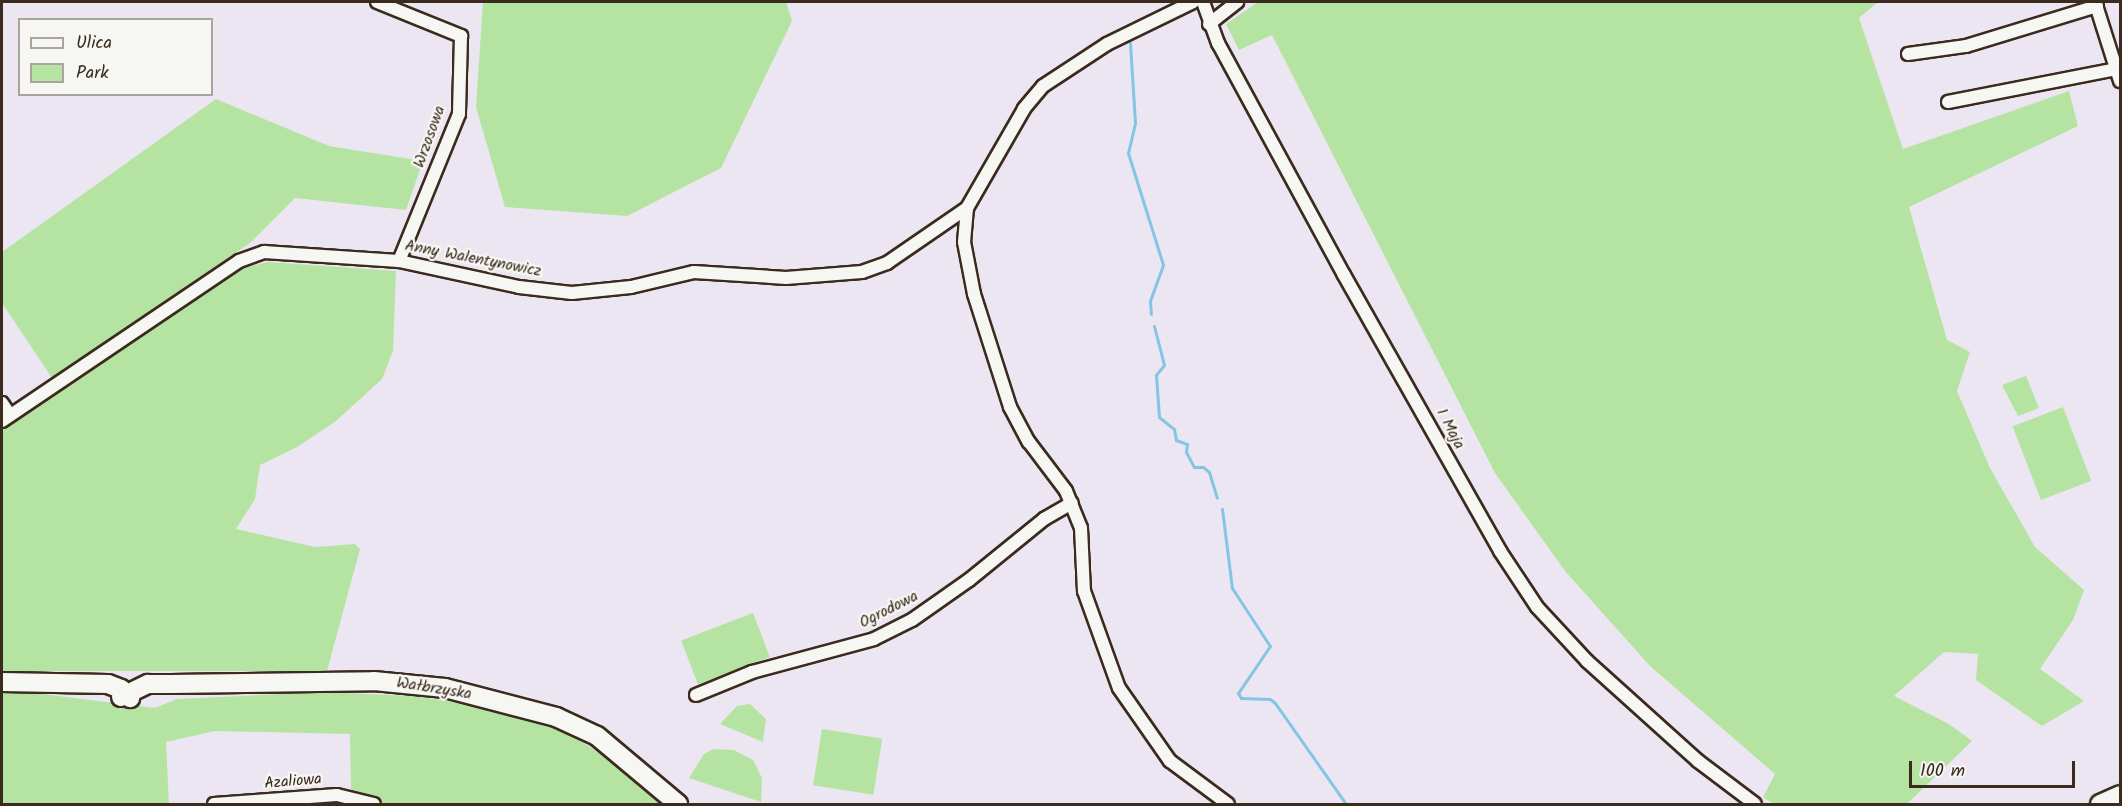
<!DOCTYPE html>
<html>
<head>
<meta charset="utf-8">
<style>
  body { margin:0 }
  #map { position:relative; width:2122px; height:806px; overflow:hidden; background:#ece6f2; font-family:Kalam,sans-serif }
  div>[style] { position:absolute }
  .green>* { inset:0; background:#b5e4a2; transform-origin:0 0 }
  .stream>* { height:3px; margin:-1.5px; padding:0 1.5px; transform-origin:1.5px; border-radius:1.5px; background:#84c5e5 }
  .roads { filter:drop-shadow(2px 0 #3b2a1e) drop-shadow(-2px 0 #3b2a1e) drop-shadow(0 2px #3b2a1e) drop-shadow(0 -2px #3b2a1e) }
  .minor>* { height:12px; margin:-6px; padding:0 6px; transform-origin:6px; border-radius:6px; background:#f6f6f2 }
  .primary>* { height:18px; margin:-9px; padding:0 9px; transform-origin:9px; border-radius:9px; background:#f6f6f2 }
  span { translate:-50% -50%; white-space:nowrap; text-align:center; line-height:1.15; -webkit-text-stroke:4.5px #f6f6f2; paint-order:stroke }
  .street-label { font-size:16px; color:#3b2a1e }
  .frame { position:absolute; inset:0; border:3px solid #3b2a1e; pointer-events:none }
  .legend { position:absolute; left:18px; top:18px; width:195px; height:78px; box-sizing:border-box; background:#f6f6f2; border:2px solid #aba49d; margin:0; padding:8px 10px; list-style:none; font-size:18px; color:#3b2a1e }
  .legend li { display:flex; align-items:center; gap:12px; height:30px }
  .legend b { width:30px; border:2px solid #aba49d }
  .scale { position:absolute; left:1909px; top:761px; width:166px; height:27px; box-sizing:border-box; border:3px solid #3b2a1e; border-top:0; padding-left:8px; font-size:18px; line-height:21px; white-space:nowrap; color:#3b2a1e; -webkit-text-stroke:4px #f6f6f2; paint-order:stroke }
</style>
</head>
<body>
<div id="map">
  <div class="green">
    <div style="clip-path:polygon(483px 2px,786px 2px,792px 21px,721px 168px,627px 216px,505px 207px,476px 107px)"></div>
    <div style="clip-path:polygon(1258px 2px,1878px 2px,1859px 18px,1903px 149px,2069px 91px,2078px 126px,1909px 207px,1947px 340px,1970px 352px,1957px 391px,1990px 468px,2035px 547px,2084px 590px,2073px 620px,2040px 669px,2084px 701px,2042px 726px,1976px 680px,1978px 654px,1944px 652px,1894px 696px,1949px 724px,1972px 741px,1907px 804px,1774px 804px,1763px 797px,1775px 774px,1650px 666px,1565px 571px,1495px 473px,1272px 35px,1239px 50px,1226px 24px)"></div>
    <div style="clip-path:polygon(216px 99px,329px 146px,423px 161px,406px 210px,295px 198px,250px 243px,52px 378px,2px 303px,2px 252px)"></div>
    <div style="clip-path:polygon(268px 262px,396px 271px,393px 351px,382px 379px,336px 421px,297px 447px,260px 465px,255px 499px,236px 529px,315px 547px,355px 544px,360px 549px,327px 671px,2px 671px,2px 428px,242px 268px)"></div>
    <div style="clip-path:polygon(2026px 376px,2039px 408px,2018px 416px,2002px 385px)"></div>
    <div style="left:2063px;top:407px;width:79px;height:54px;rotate:69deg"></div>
    <div style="left:753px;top:613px;width:47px;height:77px;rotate:69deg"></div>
    <div style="clip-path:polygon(2px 689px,155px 708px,177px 699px,320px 692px,412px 696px,476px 705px,559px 728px,595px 750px,663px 804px,382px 804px,351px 790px,350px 734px,215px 731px,166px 742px,169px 804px,2px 804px)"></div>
    <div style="clip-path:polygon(750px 704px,766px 719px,763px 742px,720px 724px,737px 706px)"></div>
    <div style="left:822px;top:729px;width:61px;height:57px;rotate:9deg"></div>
    <div style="clip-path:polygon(713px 749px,734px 750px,753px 760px,762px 778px,761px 802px,689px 778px,704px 754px)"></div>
  </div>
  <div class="stream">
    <div style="left:1130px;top:43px;width:80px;rotate:86.4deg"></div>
    <div style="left:1135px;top:123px;width:31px;rotate:103deg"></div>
    <div style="left:1128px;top:153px;width:117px;rotate:72.6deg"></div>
    <div style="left:1163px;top:265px;width:38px;rotate:110deg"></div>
    <div style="left:1150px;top:301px;width:13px;rotate:86deg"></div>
    <div style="left:1154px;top:326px;width:40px;rotate:75.6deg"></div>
    <div style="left:1164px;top:365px;width:13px;rotate:129deg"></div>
    <div style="left:1156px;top:375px;width:42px;rotate:85.9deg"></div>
    <div style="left:1159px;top:417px;width:19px;rotate:39deg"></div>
    <div style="left:1174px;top:429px;width:11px;rotate:80deg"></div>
    <div style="left:1176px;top:440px;width:12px;rotate:20deg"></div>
    <div style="left:1187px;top:444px;width:8px;rotate:97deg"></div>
    <div style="left:1186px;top:452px;width:17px;rotate:62deg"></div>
    <div style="left:1194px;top:467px;width:9px"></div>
    <div style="left:1203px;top:467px;width:8px;rotate:40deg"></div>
    <div style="left:1209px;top:472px;width:27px;rotate:73deg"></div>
    <div style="left:1222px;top:509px;width:80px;rotate:82.8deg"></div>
    <div style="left:1232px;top:588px;width:69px;rotate:56.8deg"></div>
    <div style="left:1270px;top:646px;width:57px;rotate:124.2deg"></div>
    <div style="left:1238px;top:693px;width:6px;rotate:59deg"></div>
    <div style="left:1241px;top:698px;width:29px;rotate:2deg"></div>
    <div style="left:1270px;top:699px;width:6px;rotate:39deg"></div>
    <div style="left:1275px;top:703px;width:123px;rotate:54.9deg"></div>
  </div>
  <div class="roads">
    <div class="minor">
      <div style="left:377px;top:2px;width:91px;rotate:22deg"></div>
      <div style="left:461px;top:36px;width:78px;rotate:91.5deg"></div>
      <div style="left:459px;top:114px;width:159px;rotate:112.2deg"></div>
      <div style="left:1193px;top:2px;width:96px;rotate:154deg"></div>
      <div style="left:1107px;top:44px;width:77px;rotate:146.7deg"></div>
      <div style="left:1043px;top:86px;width:30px;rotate:130deg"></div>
      <div style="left:1024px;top:109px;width:114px;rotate:119.9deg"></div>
      <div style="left:967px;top:208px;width:34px;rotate:95deg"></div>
      <div style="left:964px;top:242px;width:53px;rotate:79.1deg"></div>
      <div style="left:974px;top:294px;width:119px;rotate:72.3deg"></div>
      <div style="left:1010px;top:407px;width:40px;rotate:62deg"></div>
      <div style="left:1029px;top:442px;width:61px;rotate:52.9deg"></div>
      <div style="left:1066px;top:491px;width:40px;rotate:68deg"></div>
      <div style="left:1081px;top:528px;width:63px;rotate:87.3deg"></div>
      <div style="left:1084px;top:591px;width:103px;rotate:70.2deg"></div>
      <div style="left:1119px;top:688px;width:89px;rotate:55.1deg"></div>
      <div style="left:1170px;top:761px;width:72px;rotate:36.6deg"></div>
      <div style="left:1203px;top:2px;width:44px;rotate:69.9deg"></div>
      <div style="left:1218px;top:43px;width:264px;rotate:61.5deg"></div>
      <div style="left:1344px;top:275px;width:317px;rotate:60.5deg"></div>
      <div style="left:1500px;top:551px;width:67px;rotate:56.5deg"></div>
      <div style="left:1537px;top:607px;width:74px;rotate:47.2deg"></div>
      <div style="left:1587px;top:661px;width:149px;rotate:42deg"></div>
      <div style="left:1698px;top:761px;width:71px;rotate:37deg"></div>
      <div style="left:2095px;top:2px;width:83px;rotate:72.4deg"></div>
      <div style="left:1209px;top:24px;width:36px;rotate:-38deg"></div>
      <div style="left:1908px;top:54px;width:59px;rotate:-7.9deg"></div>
      <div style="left:1966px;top:46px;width:137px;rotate:-17deg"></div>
      <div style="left:1948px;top:102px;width:171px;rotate:-11.1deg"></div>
      <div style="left:2px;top:403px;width:14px;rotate:56deg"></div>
      <div style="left:2px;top:421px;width:286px;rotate:-34deg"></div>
      <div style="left:239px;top:261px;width:27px;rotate:-20deg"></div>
      <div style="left:264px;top:252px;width:135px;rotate:3.8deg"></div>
      <div style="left:399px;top:261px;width:123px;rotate:12.2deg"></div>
      <div style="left:519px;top:287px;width:53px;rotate:6.5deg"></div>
      <div style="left:572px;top:293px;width:59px;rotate:-5.8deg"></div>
      <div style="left:631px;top:287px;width:65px;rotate:-13.4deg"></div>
      <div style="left:694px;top:272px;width:92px;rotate:3.7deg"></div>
      <div style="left:786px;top:278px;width:76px;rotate:-4.5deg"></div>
      <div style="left:862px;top:272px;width:27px;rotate:-20deg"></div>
      <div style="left:887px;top:263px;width:97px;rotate:-34.5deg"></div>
      <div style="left:696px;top:695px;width:61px;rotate:-22.3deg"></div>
      <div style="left:752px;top:672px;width:126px;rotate:-15.1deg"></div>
      <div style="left:874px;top:639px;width:42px;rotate:-26.6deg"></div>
      <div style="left:912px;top:620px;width:70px;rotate:-35.1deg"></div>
      <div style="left:969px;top:580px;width:97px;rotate:-39.1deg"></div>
      <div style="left:1044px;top:519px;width:32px;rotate:-30deg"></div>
      <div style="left:214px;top:804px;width:123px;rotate:-4.2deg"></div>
      <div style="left:337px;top:795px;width:38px;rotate:14deg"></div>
    </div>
    <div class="primary">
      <div style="left:2px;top:682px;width:106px;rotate:1.1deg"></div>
      <div style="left:108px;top:684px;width:14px;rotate:21deg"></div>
      <div style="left:121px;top:689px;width:13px;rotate:45deg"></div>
      <div style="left:121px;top:697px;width:30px;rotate:-26deg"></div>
      <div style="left:148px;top:684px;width:23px"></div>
      <div style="left:171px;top:684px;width:203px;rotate:-0.8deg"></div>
      <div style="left:374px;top:681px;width:71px;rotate:5.6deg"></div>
      <div style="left:445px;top:688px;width:115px;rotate:14.6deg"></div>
      <div style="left:556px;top:717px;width:45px;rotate:24.9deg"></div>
      <div style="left:597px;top:736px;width:106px;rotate:40deg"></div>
      <div style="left:2100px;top:804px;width:22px;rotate:-24deg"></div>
    </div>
  </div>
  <div class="street-label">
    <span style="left:430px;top:137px;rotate:-70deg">Wrzosowa</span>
    <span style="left:473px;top:259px;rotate:11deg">Anny Walentynowicz</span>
    <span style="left:1450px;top:429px;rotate:63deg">1 Maja</span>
    <span style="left:889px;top:610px;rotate:-27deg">Ogrodowa</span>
    <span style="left:434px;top:689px;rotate:9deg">Wałbrzyska</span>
    <span style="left:293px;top:782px;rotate:-5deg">Azaliowa</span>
  </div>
  <div class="frame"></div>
  <ul class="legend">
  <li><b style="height:8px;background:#f6f6f2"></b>Ulica</li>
  <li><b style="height:16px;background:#b5e4a2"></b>Park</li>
  </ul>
  <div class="scale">100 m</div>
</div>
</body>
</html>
